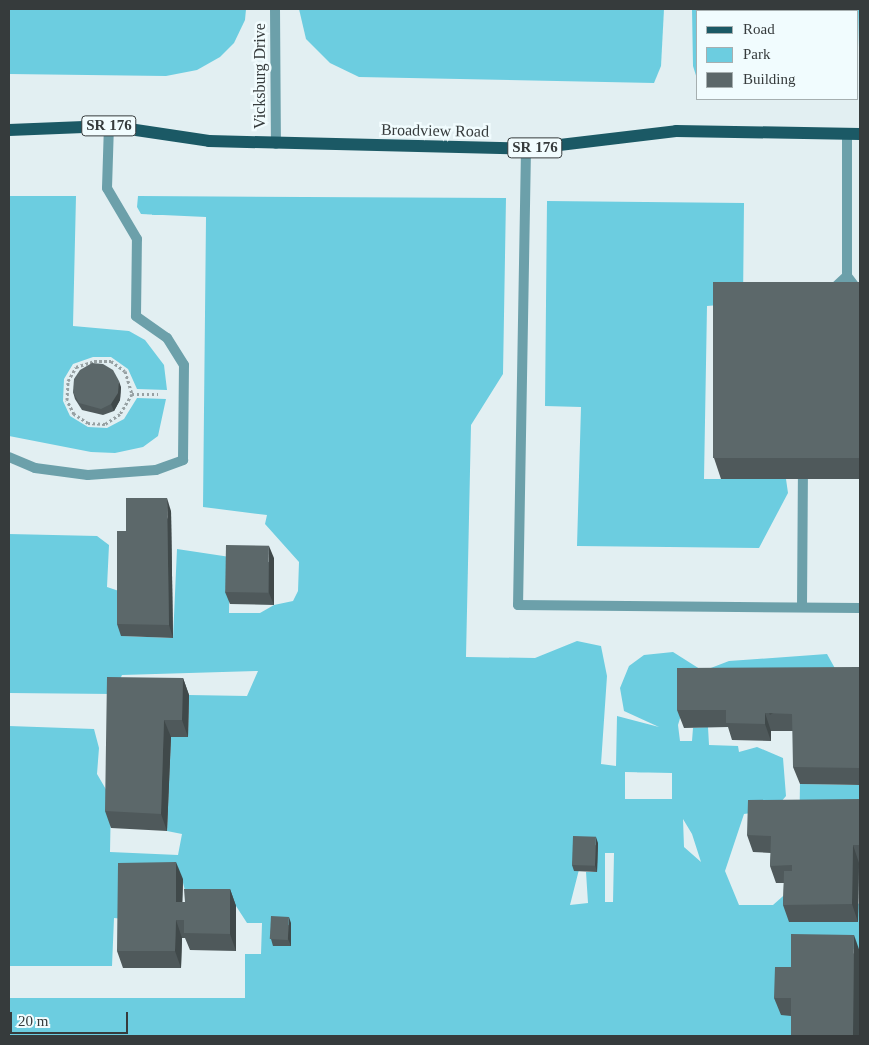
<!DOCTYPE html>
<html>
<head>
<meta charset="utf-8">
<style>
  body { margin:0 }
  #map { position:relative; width:869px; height:1045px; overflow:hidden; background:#e2eff2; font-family:"Times New Roman",serif }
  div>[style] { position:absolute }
  .green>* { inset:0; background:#6ccde0; transform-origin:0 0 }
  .path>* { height:3px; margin-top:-1.5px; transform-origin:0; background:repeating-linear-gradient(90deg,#97a1a3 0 2.5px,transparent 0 5px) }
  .lane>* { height:10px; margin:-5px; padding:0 5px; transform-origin:5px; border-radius:5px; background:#6ca0aa }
  .street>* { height:10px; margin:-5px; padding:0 5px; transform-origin:5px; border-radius:5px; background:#6ca0aa }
  .primary>* { height:12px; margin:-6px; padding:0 6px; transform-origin:6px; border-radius:6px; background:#1b5965 }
  .wall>* { inset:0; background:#4f595b }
  .shaded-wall>* { inset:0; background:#40494a; transform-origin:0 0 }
  .building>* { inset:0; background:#5c686a; transform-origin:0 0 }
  span { translate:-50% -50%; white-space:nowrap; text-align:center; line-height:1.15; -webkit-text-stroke:5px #f1fcfe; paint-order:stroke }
  .shield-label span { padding:1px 4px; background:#f1fcfe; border:1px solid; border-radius:4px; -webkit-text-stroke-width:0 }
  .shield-label { font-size:15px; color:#363b3c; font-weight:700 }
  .street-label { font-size:16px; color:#363b3c }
  .frame { position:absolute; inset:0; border:10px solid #363b3c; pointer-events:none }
  .legend { position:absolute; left:696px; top:10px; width:162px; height:90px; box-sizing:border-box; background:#f1fcfe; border:1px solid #a6afb0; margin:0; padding:6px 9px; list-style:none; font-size:15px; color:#363b3c }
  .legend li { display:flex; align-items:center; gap:10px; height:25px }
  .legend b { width:25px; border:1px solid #a6afb0 }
  .scale { position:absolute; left:10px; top:1012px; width:118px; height:22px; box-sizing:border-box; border:2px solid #363b3c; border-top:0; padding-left:6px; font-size:15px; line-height:18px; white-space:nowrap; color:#363b3c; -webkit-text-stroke:4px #f1fcfe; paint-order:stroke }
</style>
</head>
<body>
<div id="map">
  <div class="green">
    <div style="clip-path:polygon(9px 9px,246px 9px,245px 20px,234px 43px,220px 57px,197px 70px,166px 76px,9px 74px)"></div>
    <div style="clip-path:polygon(299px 9px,664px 9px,661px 66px,654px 83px,359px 77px,330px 63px,306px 39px)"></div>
    <div style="clip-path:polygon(692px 9px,860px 9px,860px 85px,858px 11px,698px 11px,698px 82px,693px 66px)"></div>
    <div style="clip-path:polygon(9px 196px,76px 196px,73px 326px,129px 331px,145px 340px,164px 365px,167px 390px,137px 389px,128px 369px,111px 357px,93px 357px,73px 364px,64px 379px,63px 401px,70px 416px,88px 427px,107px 428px,124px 419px,137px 398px,166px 399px,158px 436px,143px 447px,115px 453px,91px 452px,9px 436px)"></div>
    <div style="clip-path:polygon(evenodd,138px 196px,506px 198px,503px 374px,471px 425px,466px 657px,535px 658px,577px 641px,601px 646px,607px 676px,601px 764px,616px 766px,617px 716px,659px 727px,624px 711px,620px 688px,629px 666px,644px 655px,673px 652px,703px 671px,729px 661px,827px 654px,837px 672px,687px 695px,678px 725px,680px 741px,692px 741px,693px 728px,708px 727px,709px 745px,738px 746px,739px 752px,757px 747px,783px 758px,786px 796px,774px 810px,744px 814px,725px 871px,739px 905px,773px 905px,791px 889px,860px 904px,860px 949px,792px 949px,792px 1036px,9px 1036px,9px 998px,245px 998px,245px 954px,261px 954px,262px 923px,247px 923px,236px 906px,189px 906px,182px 879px,124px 919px,114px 918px,112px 966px,9px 966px,9px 726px,94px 729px,99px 748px,97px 774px,111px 798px,110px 852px,178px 855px,182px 834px,167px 831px,171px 737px,188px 737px,189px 695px,247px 696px,258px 671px,122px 675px,113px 694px,9px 693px,9px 534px,97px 536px,109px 545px,107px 587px,122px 592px,122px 636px,173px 638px,177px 549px,230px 557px,229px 613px,260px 613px,274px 605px,293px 601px,298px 591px,299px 562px,265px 524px,267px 515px,203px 507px,206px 217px,141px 214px,137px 207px,138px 196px,625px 772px,672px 773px,672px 799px,625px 799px,625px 772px,138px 196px,683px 819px,692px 834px,701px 862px,684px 847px,683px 819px,138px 196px,585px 846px,597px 872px,586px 872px,588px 903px,570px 905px,585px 846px,138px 196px,605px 853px,614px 853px,613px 902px,605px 902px,605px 853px)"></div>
    <div style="clip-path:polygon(547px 201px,744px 203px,743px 303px,707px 306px,704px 479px,786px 479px,788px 493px,759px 548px,577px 546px,581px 407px,545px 406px)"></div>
    <div style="left:800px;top:784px;width:60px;height:24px;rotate:1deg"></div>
  </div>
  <div class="path">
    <div style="left:132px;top:394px;width:23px;rotate:121deg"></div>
    <div style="left:120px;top:414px;width:18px;rotate:146deg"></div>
    <div style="left:105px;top:424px;width:17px;rotate:-177deg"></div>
    <div style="left:88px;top:423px;width:17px;rotate:-147deg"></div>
    <div style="left:74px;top:414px;width:16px;rotate:-117deg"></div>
    <div style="left:67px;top:400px;width:19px;rotate:-87deg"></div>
    <div style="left:68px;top:381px;width:16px;rotate:-60deg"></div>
    <div style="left:76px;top:367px;width:19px;rotate:-18deg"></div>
    <div style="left:94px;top:361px;width:17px"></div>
    <div style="left:111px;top:361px;width:17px;rotate:36deg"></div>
    <div style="left:125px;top:371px;width:24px;rotate:73deg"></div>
    <div style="left:132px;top:394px;width:26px"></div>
  </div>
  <div class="lane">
    <div style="left:847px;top:134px;width:142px;rotate:90deg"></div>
    <div style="left:847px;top:276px;width:21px;rotate:53deg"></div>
    <div style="left:526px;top:149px;width:456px;rotate:91deg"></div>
    <div style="left:518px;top:605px;width:342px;rotate:0.5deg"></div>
    <div style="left:831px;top:291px;width:22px;rotate:-43deg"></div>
    <div style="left:9px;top:457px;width:28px;rotate:23deg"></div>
    <div style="left:35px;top:468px;width:53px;rotate:7.5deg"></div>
    <div style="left:88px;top:475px;width:68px;rotate:-4.2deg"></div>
    <div style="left:156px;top:470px;width:29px;rotate:-20deg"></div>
    <div style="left:183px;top:460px;width:95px;rotate:-89.4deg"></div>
    <div style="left:184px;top:365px;width:32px;rotate:-122deg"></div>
    <div style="left:167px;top:338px;width:38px;rotate:-145deg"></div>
    <div style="left:136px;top:316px;width:77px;rotate:-89.3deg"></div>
    <div style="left:137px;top:239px;width:59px;rotate:-120.5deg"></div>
    <div style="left:107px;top:188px;width:62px;rotate:-88.2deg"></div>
    <div style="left:802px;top:607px;width:140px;rotate:-89.6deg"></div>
  </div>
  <div class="street">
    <div style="left:275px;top:9px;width:135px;rotate:89.6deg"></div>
  </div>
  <div class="primary">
    <div style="left:9px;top:130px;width:100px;rotate:-2.3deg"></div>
    <div style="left:109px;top:126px;width:101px;rotate:8.5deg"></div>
    <div style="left:209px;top:141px;width:317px;rotate:1.4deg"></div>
    <div style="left:526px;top:149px;width:151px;rotate:-6.8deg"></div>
    <div style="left:676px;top:131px;width:184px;rotate:0.9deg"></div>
  </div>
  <div class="wall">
    <div style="clip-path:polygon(860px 282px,860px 479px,721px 479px,714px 458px)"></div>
    <div style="clip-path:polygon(121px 387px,120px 400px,114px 411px,103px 415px,82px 410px,75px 399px,73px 392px)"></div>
    <div style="clip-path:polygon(171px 511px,173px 638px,121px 636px,117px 624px)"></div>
    <div style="clip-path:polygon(274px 558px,274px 605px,230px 604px,225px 592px)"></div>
    <div style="clip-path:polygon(859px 667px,860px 669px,860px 785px,800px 784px,793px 767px,793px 731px,771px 731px,771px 741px,732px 740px,728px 727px,684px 728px,677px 710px)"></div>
    <div style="clip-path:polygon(183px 678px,189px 695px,188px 737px,171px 737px,167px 831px,111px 828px,105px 811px)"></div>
    <div style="clip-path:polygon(860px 799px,860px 863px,859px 863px,858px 922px,789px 922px,783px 905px,784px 883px,776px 883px,770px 866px,771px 853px,753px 852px,747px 835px)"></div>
    <div style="clip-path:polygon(598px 843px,597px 872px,574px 871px,572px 865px)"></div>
    <div style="clip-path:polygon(183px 879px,182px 902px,185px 902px,230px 889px,236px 906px,236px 951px,190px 950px,185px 938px,182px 938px,181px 968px,123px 968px,117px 951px)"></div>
    <div style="clip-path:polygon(291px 923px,291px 946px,273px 946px,271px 939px)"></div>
    <div style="clip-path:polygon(860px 952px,859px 1036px,791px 1036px,791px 1016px,781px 1015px,774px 998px,791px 967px)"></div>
  </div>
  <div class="shaded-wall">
    <div style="clip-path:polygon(119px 381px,121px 387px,120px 400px,114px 411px,111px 404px)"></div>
    <div style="clip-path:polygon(167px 498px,171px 511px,173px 638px,169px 625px)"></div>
    <div style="clip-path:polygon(269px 546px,274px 558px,274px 605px,269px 593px)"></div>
    <div style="left:859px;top:667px;width:2px;height:101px;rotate:63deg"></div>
    <div style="clip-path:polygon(183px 678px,189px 695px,188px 737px,182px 720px)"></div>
    <div style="clip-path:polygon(765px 713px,771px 731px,771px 741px,765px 724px)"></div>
    <div style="clip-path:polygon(164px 720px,171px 737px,167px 831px,161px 814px)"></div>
    <div style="clip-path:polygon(596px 837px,598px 843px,597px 872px,595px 865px)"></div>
    <div style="clip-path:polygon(853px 845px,859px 863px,858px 922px,852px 904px)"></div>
    <div style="clip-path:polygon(176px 862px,183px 879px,182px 919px,176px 902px)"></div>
    <div style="clip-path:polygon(230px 889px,236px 906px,236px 951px,230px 934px)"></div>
    <div style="clip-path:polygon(289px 917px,291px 923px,291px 946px,288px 939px)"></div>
    <div style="clip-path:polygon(176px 920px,182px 938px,181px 968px,175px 951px)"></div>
    <div style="clip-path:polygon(854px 935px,860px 952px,859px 1036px,853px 1036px)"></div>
  </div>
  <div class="building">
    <div style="left:713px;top:282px;width:147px;height:176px"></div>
    <div style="clip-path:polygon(92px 363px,103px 364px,113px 370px,119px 381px,118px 393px,111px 404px,101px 409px,79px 403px,73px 392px,74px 379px,80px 370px)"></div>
    <div style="clip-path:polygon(126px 498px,167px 498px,169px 625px,117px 624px,117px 531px,126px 531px)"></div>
    <div style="left:226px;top:545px;width:43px;height:47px;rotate:1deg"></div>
    <div style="clip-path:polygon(859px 667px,859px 768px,793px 767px,792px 714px,765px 713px,765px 724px,726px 723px,726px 710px,677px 710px,677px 668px)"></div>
    <div style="clip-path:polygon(107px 677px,183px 678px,182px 720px,164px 720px,161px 814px,105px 811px)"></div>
    <div style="clip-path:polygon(860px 799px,860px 845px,853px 845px,852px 904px,783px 905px,784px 871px,792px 871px,792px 865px,770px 866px,771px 836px,747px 835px,748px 800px)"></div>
    <div style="left:573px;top:836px;width:23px;height:29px;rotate:2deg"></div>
    <div style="clip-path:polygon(176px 862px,176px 902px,185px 902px,184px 889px,230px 889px,230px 934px,184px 933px,184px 920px,176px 920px,175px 951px,117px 951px,118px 863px)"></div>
    <div style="left:271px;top:916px;width:18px;height:23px;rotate:3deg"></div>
    <div style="clip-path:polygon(791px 934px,854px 935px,853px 1036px,791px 1036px,791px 998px,774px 998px,775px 967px,791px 967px)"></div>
  </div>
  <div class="shield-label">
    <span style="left:109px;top:126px">SR 176</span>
    <span style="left:535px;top:148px">SR 176</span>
  </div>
  <div class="street-label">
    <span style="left:260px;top:76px;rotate:-90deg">Vicksburg Drive</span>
    <span style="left:435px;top:131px;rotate:1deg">Broadview Road</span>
  </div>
  <div class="frame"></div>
  <ul class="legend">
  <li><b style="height:6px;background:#1b5965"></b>Road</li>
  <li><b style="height:14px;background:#6ccde0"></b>Park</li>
  <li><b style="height:14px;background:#5c686a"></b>Building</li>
  </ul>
  <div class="scale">20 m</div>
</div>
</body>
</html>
